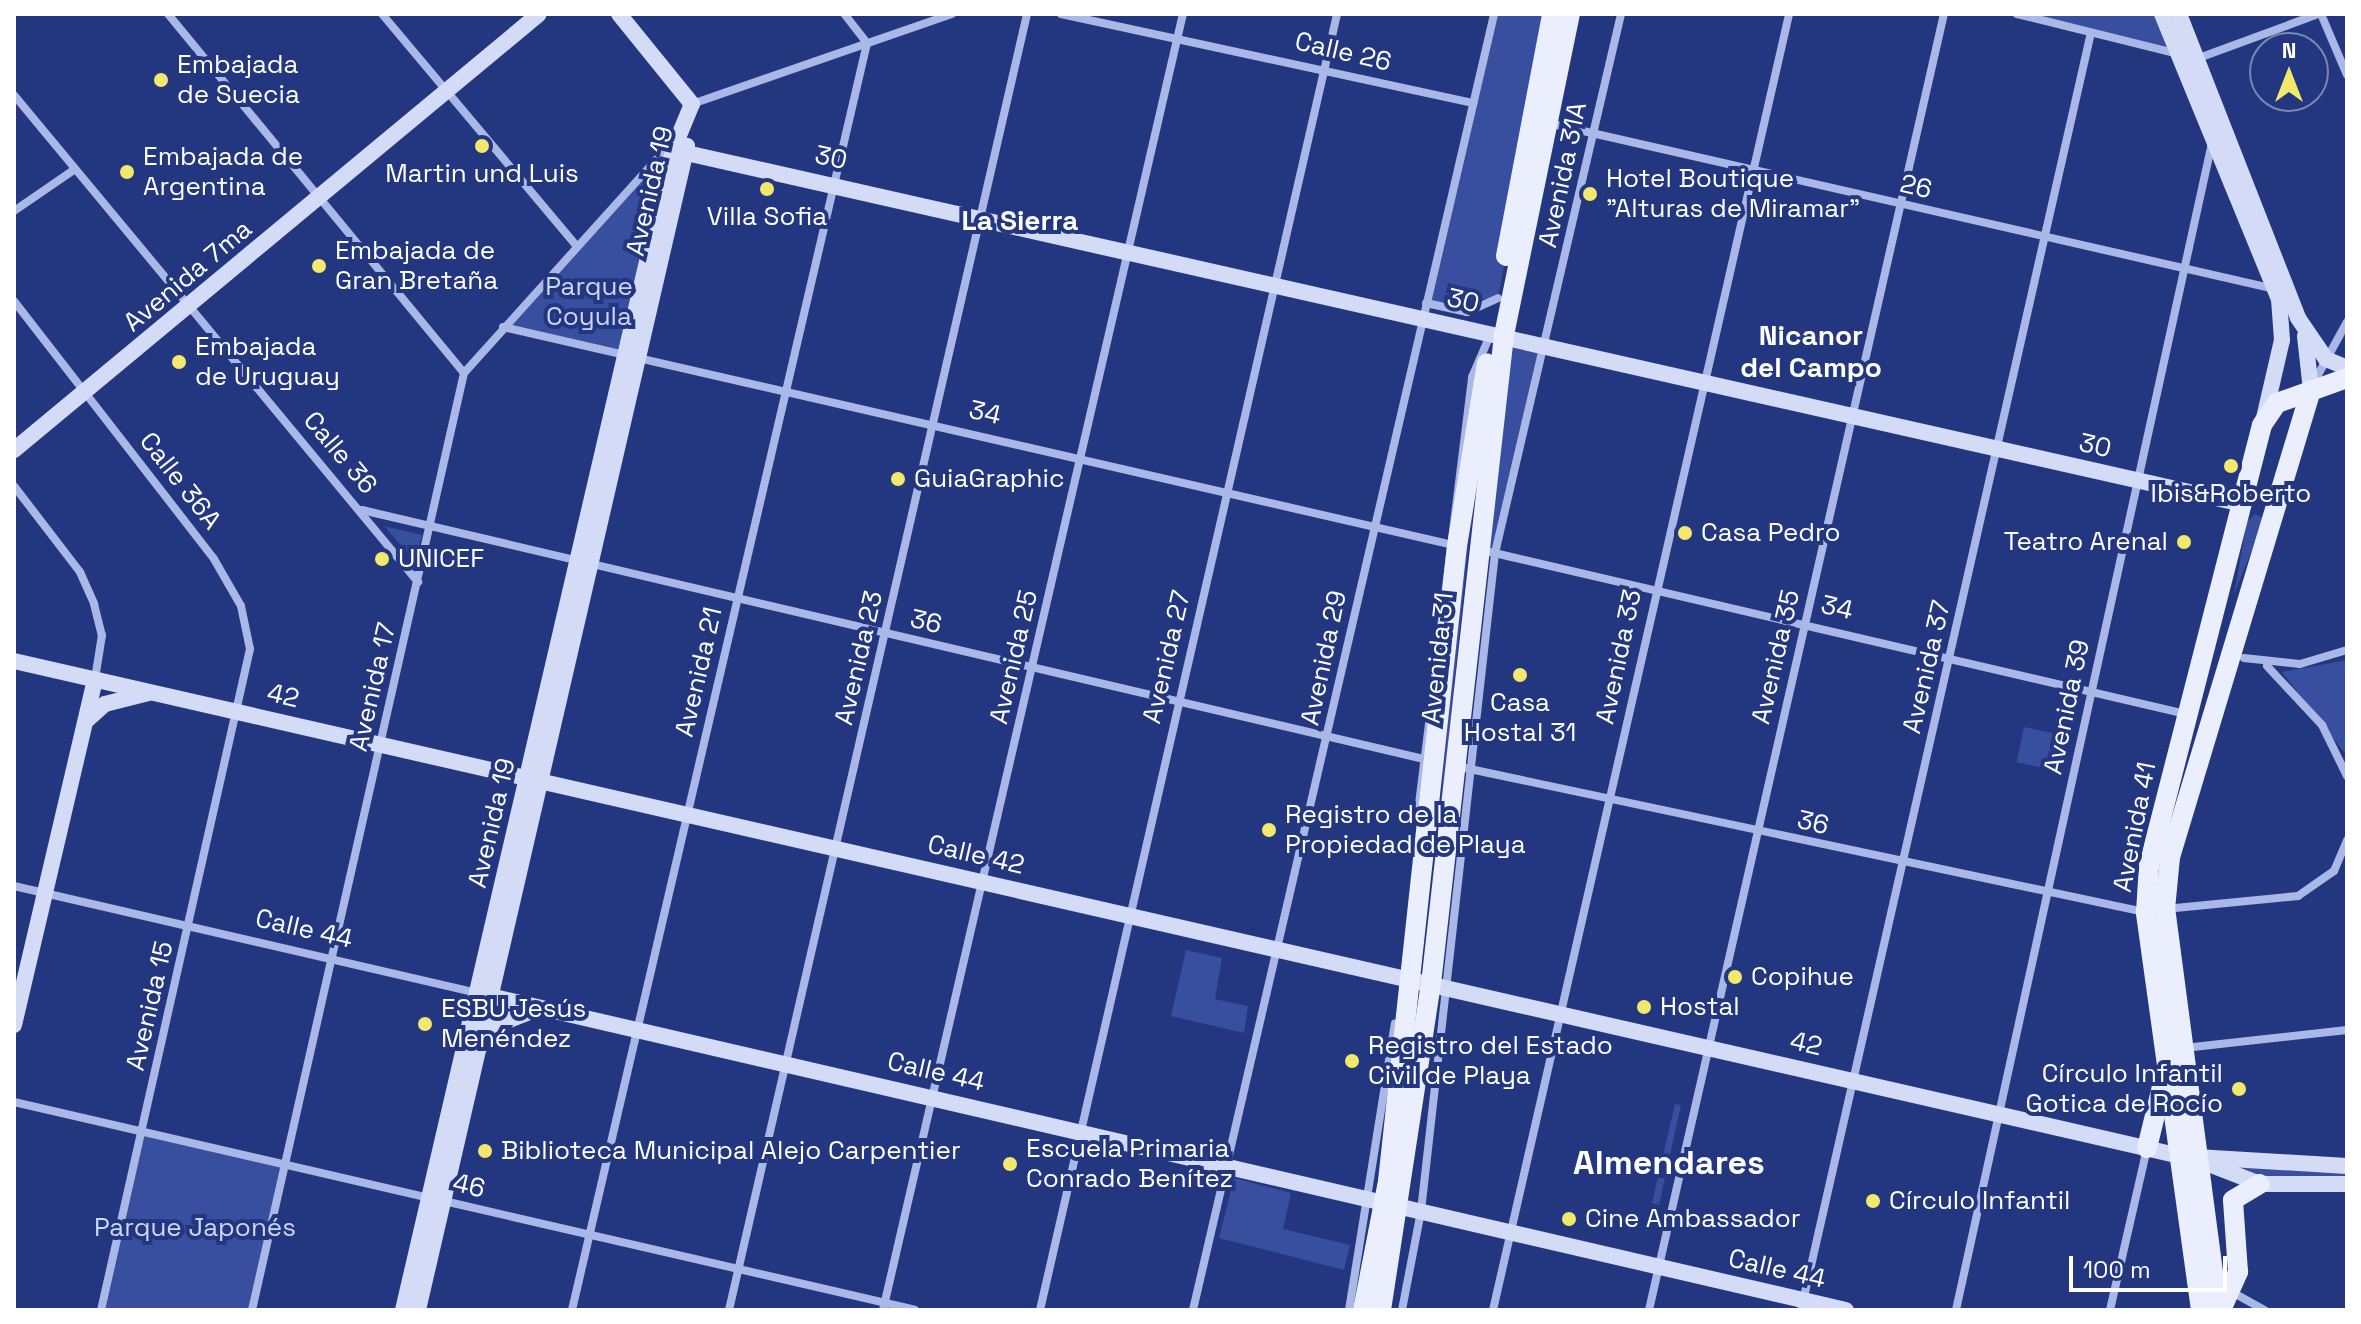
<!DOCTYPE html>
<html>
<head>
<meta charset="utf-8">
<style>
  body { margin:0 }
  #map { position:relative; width:2361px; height:1324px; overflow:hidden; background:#233780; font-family:"Space Grotesk",sans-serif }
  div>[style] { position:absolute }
  .green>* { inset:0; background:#374f9e; transform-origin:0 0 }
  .street>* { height:8px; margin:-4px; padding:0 4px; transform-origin:4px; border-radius:4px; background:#a9b8e7 }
  .secondary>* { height:16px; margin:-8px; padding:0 8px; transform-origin:8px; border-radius:8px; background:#d3dbf6 }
  .primary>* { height:20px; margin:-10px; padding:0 10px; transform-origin:10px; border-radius:10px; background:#ebeefd }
  .dots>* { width:22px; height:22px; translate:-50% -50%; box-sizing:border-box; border:4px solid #233780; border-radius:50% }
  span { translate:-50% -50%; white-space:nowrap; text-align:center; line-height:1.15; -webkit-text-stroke:8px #233780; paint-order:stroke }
  .street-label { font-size:26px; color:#fff }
  .poi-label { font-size:26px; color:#fff }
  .left { translate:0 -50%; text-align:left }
  .right { translate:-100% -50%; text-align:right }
  .park-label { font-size:26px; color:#cdd6f5 }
  .neighbourhood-label { font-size:28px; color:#fff; font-weight:700 }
  .district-label { font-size:34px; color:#fff; font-weight:700 }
  .frame { position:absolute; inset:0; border:16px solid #fff; pointer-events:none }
  .north { position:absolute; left:2249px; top:32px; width:80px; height:80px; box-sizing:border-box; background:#233780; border:2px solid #7b87b3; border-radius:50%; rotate:0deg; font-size:22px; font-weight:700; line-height:32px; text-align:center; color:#fff }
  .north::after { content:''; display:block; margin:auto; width:28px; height:36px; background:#f2e96c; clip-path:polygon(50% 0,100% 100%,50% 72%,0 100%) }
  .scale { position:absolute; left:2069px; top:1256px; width:158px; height:36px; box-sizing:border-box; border:4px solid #fff; border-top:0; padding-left:10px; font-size:24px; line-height:28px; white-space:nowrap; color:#fff; -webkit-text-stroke:6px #233780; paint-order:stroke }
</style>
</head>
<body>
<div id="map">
  <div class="green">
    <div style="clip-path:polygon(1494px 14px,1552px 14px,1498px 298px,1426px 303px)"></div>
    <div style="clip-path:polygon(2017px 14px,2182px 14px,2200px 58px)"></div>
    <div style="clip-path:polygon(657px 164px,662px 167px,618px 351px,512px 326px)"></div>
    <div style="clip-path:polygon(1504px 335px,1547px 345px,1496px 550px,1475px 549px)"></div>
    <div style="clip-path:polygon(1484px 440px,1468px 548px,1425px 970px,1464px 547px)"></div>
    <div style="clip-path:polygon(2255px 514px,2265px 519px,2234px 594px,2247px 522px)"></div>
    <div style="clip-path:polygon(384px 526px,422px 535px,415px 561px)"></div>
    <div style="clip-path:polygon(2347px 660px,2347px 756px,2282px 672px)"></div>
    <div style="left:2024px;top:727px;width:42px;height:36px;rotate:12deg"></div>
    <div style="clip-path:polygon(1186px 950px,1222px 958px,1215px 999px,1248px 1006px,1244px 1033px,1171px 1016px)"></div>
    <div style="clip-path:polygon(1675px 1104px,1681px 1105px,1659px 1205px,1652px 1203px)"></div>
    <div style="clip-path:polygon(142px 1132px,285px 1165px,252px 1310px,101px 1310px)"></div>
    <div style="clip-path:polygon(2220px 1166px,2347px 1172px,2347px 1178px,2275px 1180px)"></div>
    <div style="clip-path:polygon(1234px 1178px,1291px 1193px,1283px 1229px,1350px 1245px,1344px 1270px,1219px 1238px)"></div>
  </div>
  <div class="street">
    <div style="left:168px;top:14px;width:465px;rotate:50.5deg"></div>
    <div style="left:382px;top:14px;width:302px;rotate:50deg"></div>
    <div style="left:1061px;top:14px;width:422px;rotate:12.2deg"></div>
    <div style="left:2017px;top:14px;width:167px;rotate:13.9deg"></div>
    <div style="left:2321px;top:14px;width:66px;rotate:66.9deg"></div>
    <div style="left:2196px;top:59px;width:130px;rotate:-20.2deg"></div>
    <div style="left:14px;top:95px;width:633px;rotate:50.32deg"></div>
    <div style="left:692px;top:104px;width:275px;rotate:-19.1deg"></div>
    <div style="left:1548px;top:123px;width:746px;rotate:12.86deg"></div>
    <div style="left:14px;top:211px;width:74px;rotate:-34.5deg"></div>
    <div style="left:14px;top:301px;width:326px;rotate:52.2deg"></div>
    <div style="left:214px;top:559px;width:54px;rotate:60.1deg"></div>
    <div style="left:241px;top:606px;width:44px;rotate:78.2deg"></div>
    <div style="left:250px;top:649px;width:678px;rotate:102.7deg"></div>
    <div style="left:1426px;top:303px;width:42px;rotate:12.4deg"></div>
    <div style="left:1467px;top:312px;width:34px;rotate:-24deg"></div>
    <div style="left:503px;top:327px;width:971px;rotate:12.92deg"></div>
    <div style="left:2313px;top:384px;width:71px;rotate:-61.3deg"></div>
    <div style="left:14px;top:486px;width:108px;rotate:52.5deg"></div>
    <div style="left:80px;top:572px;width:35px;rotate:66deg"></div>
    <div style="left:94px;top:604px;width:32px;rotate:76deg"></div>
    <div style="left:102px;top:635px;width:45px;rotate:99deg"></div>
    <div style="left:362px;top:510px;width:1099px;rotate:13.2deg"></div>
    <div style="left:1490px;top:552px;width:715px;rotate:13.1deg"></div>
    <div style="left:2244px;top:658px;width:56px;rotate:6.1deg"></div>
    <div style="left:2300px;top:664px;width:49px;rotate:-16.6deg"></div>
    <div style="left:2267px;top:666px;width:81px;rotate:47deg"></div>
    <div style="left:2322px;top:725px;width:57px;rotate:63.9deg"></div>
    <div style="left:1465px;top:768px;width:694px;rotate:11.97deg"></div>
    <div style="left:1417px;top:820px;width:446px;rotate:-82.9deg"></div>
    <div style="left:1472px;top:377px;width:48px;rotate:-66.6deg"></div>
    <div style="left:14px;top:886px;width:474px;rotate:13deg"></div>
    <div style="left:2165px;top:909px;width:134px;rotate:-5.6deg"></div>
    <div style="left:2298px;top:896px;width:44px;rotate:-34.8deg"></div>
    <div style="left:2334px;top:871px;width:34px;rotate:-67deg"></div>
    <div style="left:2184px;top:1048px;width:164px;rotate:-6.3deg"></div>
    <div style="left:14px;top:1102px;width:427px;rotate:13deg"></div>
    <div style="left:444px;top:1201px;width:483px;rotate:13deg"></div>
    <div style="left:2232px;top:1292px;width:38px;rotate:29deg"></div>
    <div style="left:252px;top:1310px;width:961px;rotate:-77.25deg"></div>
    <div style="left:464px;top:373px;width:300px;rotate:-48deg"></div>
    <div style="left:665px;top:150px;width:8px"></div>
    <div style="left:572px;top:1310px;width:1301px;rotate:-76.89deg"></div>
    <div style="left:867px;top:43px;width:37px;rotate:-128deg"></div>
    <div style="left:729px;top:1310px;width:1330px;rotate:-77.05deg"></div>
    <div style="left:883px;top:1310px;width:1330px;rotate:-76.97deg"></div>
    <div style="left:1040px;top:1310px;width:1330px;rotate:-77.09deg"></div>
    <div style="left:1193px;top:1310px;width:1330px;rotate:-76.92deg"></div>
    <div style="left:1349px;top:1310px;width:290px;rotate:-80.9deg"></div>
    <div style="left:1402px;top:1310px;width:101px;rotate:-79.1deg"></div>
    <div style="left:1421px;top:1211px;width:662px;rotate:-83.58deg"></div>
    <div style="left:1495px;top:553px;width:554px;rotate:-76.84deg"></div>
    <div style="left:1493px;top:1310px;width:1329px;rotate:-77.13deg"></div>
    <div style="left:1649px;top:1310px;width:1329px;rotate:-77.18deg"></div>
    <div style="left:1801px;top:1310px;width:1310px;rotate:-77.21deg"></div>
    <div style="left:1956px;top:1310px;width:1195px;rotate:-77.63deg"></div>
    <div style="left:2110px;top:1310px;width:165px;rotate:-77.1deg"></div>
  </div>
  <div class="secondary">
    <div style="left:619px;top:14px;width:116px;rotate:51deg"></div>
    <div style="left:2162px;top:14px;width:308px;rotate:67.7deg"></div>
    <div style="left:2279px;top:299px;width:41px;rotate:85.8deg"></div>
    <div style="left:2282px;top:340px;width:80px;rotate:103deg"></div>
    <div style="left:2179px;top:14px;width:326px;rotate:68.6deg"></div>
    <div style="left:2298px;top:318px;width:50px;rotate:55.7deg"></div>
    <div style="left:2326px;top:359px;width:23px;rotate:23deg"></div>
    <div style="left:673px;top:150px;width:1608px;rotate:12.71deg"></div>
    <div style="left:2305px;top:336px;width:54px;rotate:83.7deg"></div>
    <div style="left:14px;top:450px;width:682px;rotate:-39.71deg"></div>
    <div style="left:14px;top:661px;width:2222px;rotate:12.87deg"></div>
    <div style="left:2180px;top:1156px;width:167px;rotate:3.4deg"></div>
    <div style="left:87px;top:720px;width:24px;rotate:-42deg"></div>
    <div style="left:105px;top:704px;width:44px;rotate:-14.3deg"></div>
    <div style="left:477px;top:993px;width:1405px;rotate:13.04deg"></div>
    <div style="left:14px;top:1025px;width:355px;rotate:-76.8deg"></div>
    <div style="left:482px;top:1045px;width:27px;rotate:-51deg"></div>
    <div style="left:499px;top:1024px;width:41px;rotate:-21.5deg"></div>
    <div style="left:2201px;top:1161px;width:63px;rotate:21.3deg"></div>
    <div style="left:2260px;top:1184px;width:87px"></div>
    <div style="left:403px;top:1310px;width:1191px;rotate:-76.9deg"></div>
    <div style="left:673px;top:150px;width:50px;rotate:-67.6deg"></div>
    <div style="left:418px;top:1310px;width:1195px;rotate:-76.99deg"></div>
  </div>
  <div class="primary">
    <div style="left:1506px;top:256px;width:246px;rotate:-79.2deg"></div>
    <div style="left:2147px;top:1148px;width:72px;rotate:-76.3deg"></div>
    <div style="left:1363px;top:1310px;width:131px;rotate:-79deg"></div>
    <div style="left:1388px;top:1181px;width:639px;rotate:-83.8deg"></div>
    <div style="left:1457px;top:546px;width:185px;rotate:-80.7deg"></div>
    <div style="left:1381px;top:1310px;width:330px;rotate:-81.3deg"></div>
    <div style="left:1431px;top:984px;width:653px;rotate:-83.58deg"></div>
    <div style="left:1504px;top:335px;width:328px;rotate:-78.4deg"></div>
    <div style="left:2201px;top:1310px;width:402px;rotate:-97.9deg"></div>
    <div style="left:2146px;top:912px;width:47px;rotate:-86.3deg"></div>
    <div style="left:2149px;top:865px;width:454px;rotate:-75.6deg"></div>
    <div style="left:2262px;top:425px;width:27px;rotate:-56deg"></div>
    <div style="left:2277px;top:403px;width:74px;rotate:-19.7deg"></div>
    <div style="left:2218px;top:1310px;width:404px;rotate:-97.5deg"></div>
    <div style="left:2165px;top:909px;width:52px;rotate:-84.5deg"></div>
    <div style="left:2170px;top:857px;width:488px;rotate:-73.2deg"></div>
    <div style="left:2221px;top:1310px;width:42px;rotate:-65.9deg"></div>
    <div style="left:2238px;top:1272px;width:72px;rotate:-94deg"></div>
    <div style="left:2233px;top:1200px;width:31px;rotate:-31deg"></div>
  </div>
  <div class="dots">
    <div style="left:161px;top:80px;background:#f2e96c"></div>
    <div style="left:482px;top:146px;background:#f2e96c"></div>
    <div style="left:127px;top:172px;background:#f2e96c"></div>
    <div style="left:767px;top:189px;background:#f2e96c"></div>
    <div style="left:1590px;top:194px;background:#f2e96c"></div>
    <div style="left:319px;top:266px;background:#f2e96c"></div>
    <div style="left:179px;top:362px;background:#f2e96c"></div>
    <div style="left:2231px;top:466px;background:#f2e96c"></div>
    <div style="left:898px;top:479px;background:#f2e96c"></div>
    <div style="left:1685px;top:533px;background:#f2e96c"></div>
    <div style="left:2184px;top:542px;background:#f2e96c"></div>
    <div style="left:382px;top:559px;background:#f2e96c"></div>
    <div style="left:1520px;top:675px;background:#f2e96c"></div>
    <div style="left:1269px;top:830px;background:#f2e96c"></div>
    <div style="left:1735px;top:977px;background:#f2e96c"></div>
    <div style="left:1644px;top:1007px;background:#f2e96c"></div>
    <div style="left:425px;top:1024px;background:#f2e96c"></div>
    <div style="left:1352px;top:1061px;background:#f2e96c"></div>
    <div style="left:2239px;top:1089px;background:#f2e96c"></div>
    <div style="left:485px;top:1151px;background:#f2e96c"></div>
    <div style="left:1010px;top:1164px;background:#f2e96c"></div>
    <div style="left:1873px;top:1201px;background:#f2e96c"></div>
    <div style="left:1569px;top:1219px;background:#f2e96c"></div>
  </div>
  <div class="street-label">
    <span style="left:1343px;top:52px;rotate:13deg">Calle 26</span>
    <span style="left:831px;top:158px;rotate:12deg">30</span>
    <span style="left:1563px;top:175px;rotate:-78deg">Avenida 31A</span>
    <span style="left:1916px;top:187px;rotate:13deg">26</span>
    <span style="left:650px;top:191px;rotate:-77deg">Avenida 19</span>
    <span style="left:188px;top:276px;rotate:-40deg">Avenida 7ma</span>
    <span style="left:1463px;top:301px;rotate:13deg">30</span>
    <span style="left:985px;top:413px;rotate:13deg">34</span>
    <span style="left:2095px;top:446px;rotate:13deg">30</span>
    <span style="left:340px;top:453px;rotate:50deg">Calle 36</span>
    <span style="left:180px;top:481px;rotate:52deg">Calle 36A</span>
    <span style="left:1837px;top:608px;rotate:13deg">34</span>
    <span style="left:926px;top:622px;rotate:13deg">36</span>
    <span style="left:1014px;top:657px;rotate:-77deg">Avenida 25</span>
    <span style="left:1167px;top:657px;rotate:-77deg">Avenida 27</span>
    <span style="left:1619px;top:657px;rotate:-78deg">Avenida 33</span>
    <span style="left:1776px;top:657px;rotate:-77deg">Avenida 35</span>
    <span style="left:859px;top:658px;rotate:-77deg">Avenida 23</span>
    <span style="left:1324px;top:658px;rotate:-78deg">Avenida 29</span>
    <span style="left:1438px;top:658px;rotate:-84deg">Avenida 31</span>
    <span style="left:1927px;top:667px;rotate:-77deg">Avenida 37</span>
    <span style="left:699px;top:672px;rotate:-77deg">Avenida 21</span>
    <span style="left:373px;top:687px;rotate:-77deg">Avenida 17</span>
    <span style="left:283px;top:696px;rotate:13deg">42</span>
    <span style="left:2067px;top:707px;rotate:-78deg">Avenida 39</span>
    <span style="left:492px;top:823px;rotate:-77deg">Avenida 19</span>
    <span style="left:1813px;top:823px;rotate:13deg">36</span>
    <span style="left:2135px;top:827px;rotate:-79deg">Avenida 41</span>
    <span style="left:976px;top:855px;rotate:13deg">Calle 42</span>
    <span style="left:304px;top:929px;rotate:13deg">Calle 44</span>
    <span style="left:150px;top:1006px;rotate:-77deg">Avenida 15</span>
    <span style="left:1806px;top:1044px;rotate:13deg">42</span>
    <span style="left:936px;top:1072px;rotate:13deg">Calle 44</span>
    <span style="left:469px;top:1186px;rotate:13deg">46</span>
    <span style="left:1777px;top:1269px;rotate:13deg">Calle 44</span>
  </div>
  <div class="poi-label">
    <span class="left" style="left:177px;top:80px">Embajada<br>de Suecia</span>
    <span class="left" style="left:143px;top:172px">Embajada de<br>Argentina</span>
    <span style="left:482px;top:174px">Martin und Luis</span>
    <span class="left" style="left:1606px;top:194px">Hotel Boutique<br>"Alturas de Miramar"</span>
    <span style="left:767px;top:217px">Villa Sofia</span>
    <span class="left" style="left:335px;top:266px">Embajada de<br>Gran Bretaña</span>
    <span class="left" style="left:195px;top:362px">Embajada<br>de Uruguay</span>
    <span class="left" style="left:914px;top:479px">GuiaGraphic</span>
    <span style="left:2231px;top:494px">Ibis&amp;Roberto</span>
    <span class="left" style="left:1701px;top:533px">Casa Pedro</span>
    <span class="right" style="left:2168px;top:542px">Teatro Arenal</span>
    <span class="left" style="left:398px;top:559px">UNICEF</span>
    <span style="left:1520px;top:718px">Casa<br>Hostal 31</span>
    <span class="left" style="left:1285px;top:830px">Registro de la<br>Propiedad de Playa</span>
    <span class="left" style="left:1751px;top:977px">Copihue</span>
    <span class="left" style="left:1660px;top:1007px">Hostal</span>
    <span class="left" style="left:441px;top:1024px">ESBU Jesús<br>Menéndez</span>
    <span class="left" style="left:1368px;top:1061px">Registro del Estado<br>Civil de Playa</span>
    <span class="right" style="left:2223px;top:1089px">Círculo Infantil<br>Gotica de Rocío</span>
    <span class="left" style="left:1026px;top:1164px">Escuela Primaria<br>Conrado Benítez</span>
    <span class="left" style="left:501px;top:1151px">Biblioteca Municipal Alejo Carpentier</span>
    <span class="left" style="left:1889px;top:1201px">Círculo Infantil</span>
    <span class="left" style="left:1585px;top:1219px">Cine Ambassador</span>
  </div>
  <div class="park-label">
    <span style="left:589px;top:302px">Parque<br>Coyula</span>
    <span style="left:195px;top:1228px">Parque Japonés</span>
  </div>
  <div class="neighbourhood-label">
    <span style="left:1020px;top:220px">La Sierra</span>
    <span style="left:1811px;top:351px">Nicanor<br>del Campo</span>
  </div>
  <div class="district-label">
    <span style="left:1669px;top:1163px">Almendares</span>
  </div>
  <div class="frame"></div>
  <div class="north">N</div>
  <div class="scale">100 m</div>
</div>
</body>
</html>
